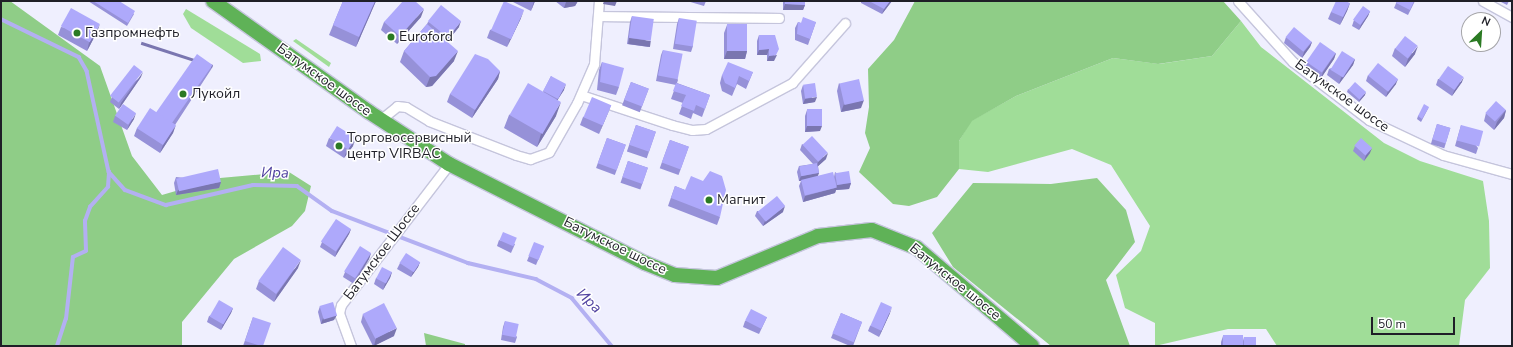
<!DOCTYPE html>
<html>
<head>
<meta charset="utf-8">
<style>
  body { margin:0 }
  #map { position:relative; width:1513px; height:347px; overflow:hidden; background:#efeffe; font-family:"Nunito Sans",sans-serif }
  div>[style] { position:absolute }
  .green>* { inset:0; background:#a0dd98 }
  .forest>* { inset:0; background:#8fcd87 }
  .stream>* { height:3.5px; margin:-1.75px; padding:0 1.75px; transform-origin:1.75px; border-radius:1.75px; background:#b3b0f2 }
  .roads { filter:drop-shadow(1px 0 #c5c5dc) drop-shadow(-1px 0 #c5c5dc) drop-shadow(0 1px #c5c5dc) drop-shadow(0 -1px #c5c5dc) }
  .minor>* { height:9px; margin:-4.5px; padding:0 4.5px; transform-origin:4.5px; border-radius:4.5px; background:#fff }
  .trunk>* { height:14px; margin:-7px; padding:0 7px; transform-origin:7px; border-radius:7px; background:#5fb257 }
  .wall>* { inset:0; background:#9691d8; transform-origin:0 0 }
  .shaded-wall>* { inset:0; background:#7a76b0; transform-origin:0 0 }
  .building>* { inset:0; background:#aea9fb; transform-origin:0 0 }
  .dots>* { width:11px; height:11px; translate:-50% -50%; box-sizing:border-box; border:2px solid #fff; border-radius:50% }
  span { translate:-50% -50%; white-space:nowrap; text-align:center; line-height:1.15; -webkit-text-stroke:3px #fff; paint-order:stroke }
  .poi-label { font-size:14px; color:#1f1f27 }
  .left { translate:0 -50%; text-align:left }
  .street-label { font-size:14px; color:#1f1f27 }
  .water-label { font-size:15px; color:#5143a0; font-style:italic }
  .frame { position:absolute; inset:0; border:2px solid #1f1f27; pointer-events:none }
  .north { position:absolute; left:1461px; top:12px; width:40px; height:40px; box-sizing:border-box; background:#fff; border:1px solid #a5a5a9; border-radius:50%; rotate:25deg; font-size:11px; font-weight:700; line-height:16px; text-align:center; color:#1f1f27 }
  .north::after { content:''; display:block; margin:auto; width:14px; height:18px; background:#2b7a23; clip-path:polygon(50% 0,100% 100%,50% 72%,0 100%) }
  .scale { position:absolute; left:1371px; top:317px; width:84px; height:18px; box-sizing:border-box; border:2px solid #1f1f27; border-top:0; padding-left:5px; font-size:12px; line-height:14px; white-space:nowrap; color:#1f1f27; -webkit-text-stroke:3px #fff; paint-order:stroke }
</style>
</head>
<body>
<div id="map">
  <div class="green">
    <div style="clip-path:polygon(186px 9px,260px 54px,261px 61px,243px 63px,191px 28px,183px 14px)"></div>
    <div style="clip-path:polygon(1241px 21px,1261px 47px,1384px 143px,1420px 161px,1483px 181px,1489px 221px,1490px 268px,1465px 300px,1459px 346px,1277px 346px,1266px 329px,1228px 329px,1155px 346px,1155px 323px,1125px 308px,1116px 275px,1141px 251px,1150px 226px,1111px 165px,1072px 149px,988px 172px,959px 169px,959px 141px,971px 121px,1016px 96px,1113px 58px,1159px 64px,1212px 56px)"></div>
    <div style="clip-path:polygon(296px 39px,331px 63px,329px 67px,293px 41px)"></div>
  </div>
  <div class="forest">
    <div style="clip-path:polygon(1px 1px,10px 1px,100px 66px,132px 156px,162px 195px,220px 178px,289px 172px,311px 186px,305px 211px,292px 226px,234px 259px,182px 322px,182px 346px,1px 346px)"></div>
    <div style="clip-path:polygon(915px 1px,1223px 1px,1241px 21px,1212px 56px,1158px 64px,1113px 58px,1016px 96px,972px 121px,959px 141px,959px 169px,937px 197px,909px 206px,893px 204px,859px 172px,870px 148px,865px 133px,869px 107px,868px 69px,894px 40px)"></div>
    <div style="clip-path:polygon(1097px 178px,1126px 210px,1135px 242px,1106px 280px,1130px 346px,1051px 346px,953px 267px,932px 233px,973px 183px,1051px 184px)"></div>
    <div style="clip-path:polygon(424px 333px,465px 344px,465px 346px,426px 346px)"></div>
  </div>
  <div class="stream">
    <div style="left:1px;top:19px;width:87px;rotate:26deg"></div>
    <div style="left:79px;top:57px;width:16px;rotate:60deg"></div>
    <div style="left:87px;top:71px;width:103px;rotate:77.7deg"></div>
    <div style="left:109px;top:172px;width:24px;rotate:48deg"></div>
    <div style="left:125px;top:190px;width:44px;rotate:20.1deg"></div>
    <div style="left:166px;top:205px;width:89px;rotate:-12.9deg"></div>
    <div style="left:253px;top:185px;width:44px;rotate:1.3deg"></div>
    <div style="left:297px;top:186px;width:43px;rotate:35.5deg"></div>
    <div style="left:332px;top:211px;width:146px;rotate:20.9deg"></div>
    <div style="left:468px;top:263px;width:70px;rotate:13.2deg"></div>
    <div style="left:536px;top:279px;width:41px;rotate:27.8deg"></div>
    <div style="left:572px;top:298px;width:62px;rotate:50.2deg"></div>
    <div style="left:57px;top:346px;width:28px;rotate:-72deg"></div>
    <div style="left:66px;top:319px;width:62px;rotate:-83.6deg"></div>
    <div style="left:73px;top:257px;width:14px;rotate:-25deg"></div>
    <div style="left:86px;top:251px;width:30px;rotate:-92deg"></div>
    <div style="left:85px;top:221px;width:15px;rotate:-70deg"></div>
    <div style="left:90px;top:207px;width:27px;rotate:-48deg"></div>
    <div style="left:108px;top:187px;width:15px;rotate:-86deg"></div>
  </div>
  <div class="roads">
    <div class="minor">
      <div style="left:1238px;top:1px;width:82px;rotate:48deg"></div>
      <div style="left:1293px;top:62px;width:96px;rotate:37.3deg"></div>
      <div style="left:1369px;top:120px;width:82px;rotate:25.3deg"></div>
      <div style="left:1443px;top:155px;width:72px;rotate:15.4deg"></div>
      <div style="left:1483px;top:1px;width:33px;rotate:29deg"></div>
      <div style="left:598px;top:16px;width:181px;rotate:0.6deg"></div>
      <div style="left:581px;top:95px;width:96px;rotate:18.2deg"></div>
      <div style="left:672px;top:125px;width:21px;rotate:14deg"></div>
      <div style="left:692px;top:130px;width:14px;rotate:-4deg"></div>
      <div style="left:706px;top:129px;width:98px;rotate:-28.1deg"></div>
      <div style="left:792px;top:83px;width:80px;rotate:-48.5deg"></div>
      <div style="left:380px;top:120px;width:22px;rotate:-39deg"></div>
      <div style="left:397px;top:106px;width:9px;rotate:6deg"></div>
      <div style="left:406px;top:107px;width:27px;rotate:31deg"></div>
      <div style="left:429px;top:121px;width:93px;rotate:21.3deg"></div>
      <div style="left:516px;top:155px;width:15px;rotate:16deg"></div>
      <div style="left:530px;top:159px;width:20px;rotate:-20deg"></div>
      <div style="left:549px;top:152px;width:56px;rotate:-60.3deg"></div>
      <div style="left:577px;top:103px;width:43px;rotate:-66.4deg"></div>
      <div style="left:594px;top:64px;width:63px;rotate:-85.5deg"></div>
      <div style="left:351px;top:346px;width:35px;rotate:-110deg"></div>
      <div style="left:339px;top:313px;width:8px;rotate:-76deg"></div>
      <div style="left:341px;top:305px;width:178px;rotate:-52.5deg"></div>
    </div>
    <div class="trunk">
      <div style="left:213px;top:1px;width:191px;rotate:35.4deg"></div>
      <div style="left:369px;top:112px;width:95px;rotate:33deg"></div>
      <div style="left:449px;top:164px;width:220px;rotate:26.8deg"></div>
      <div style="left:645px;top:263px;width:32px;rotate:22deg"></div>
      <div style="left:675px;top:275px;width:42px;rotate:4.1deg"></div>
      <div style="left:717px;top:278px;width:109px;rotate:-22.6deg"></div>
      <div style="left:818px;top:236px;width:54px;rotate:-6.3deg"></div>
      <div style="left:872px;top:230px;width:48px;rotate:21.8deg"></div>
      <div style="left:917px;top:248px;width:151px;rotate:40.4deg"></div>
    </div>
  </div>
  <div class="wall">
    <div style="clip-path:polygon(88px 1px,119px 1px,134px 14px,127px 26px)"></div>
    <div style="clip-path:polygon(343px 1px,376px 1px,356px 47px,329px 35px)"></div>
    <div style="clip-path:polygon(511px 1px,535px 1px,531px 11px)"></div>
    <div style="clip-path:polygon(555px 1px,578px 1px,575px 6px,564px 8px)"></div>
    <div style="clip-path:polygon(687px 1px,706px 1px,704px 6px)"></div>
    <div style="clip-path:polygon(783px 1px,805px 1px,805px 5px,803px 10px,783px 10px)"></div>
    <div style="clip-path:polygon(861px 1px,892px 1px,882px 14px,861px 3px)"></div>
    <div style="clip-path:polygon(1397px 1px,1415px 1px,1408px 15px,1394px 8px)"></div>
    <div style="clip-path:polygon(1499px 1px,1509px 1px,1507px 5px)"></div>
    <div style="clip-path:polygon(1350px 3px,1347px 11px,1340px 25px,1328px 19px,1331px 12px)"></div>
    <div style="clip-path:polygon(1370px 11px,1368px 16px,1359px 30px,1352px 26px,1354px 20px)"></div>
    <div style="clip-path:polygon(632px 16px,649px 47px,627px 44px,630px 22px)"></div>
    <div style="clip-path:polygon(421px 17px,397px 44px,381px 30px,384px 22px)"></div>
    <div style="clip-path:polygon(521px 18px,507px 47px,487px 38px,490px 30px)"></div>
    <div style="clip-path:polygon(679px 18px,693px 46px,691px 52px,673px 49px,677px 24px)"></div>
    <div style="clip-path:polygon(428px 22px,459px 27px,447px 42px,454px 61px,432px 86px,426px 87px,400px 62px,404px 51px,427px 24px)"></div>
    <div style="clip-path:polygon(798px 22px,801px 23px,816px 22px,808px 45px,795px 40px,795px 28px)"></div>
    <div style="clip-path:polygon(727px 25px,747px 51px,745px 59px,724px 59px,724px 33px)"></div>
    <div style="clip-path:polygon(61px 27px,97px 32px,87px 51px,58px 35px)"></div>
    <div style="clip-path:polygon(759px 35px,775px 35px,774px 61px,767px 61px,767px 55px,757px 55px,757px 41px)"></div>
    <div style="clip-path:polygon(1286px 37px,1312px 42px,1310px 47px,1302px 58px,1284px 43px)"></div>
    <div style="clip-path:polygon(1395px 48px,1415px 54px,1405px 67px,1392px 56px)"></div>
    <div style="clip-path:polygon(663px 50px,678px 80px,677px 83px,710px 95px,702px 117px,693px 113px,691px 119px,679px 114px,683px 103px,671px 99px,676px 85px,656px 81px,661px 55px)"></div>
    <div style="clip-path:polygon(1336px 53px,1334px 59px,1321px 78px,1304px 66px,1306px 61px)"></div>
    <div style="clip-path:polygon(1355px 59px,1353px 65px,1339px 84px,1327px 75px,1329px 69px)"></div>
    <div style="clip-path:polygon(602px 62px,619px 87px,616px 95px,597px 90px,599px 70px)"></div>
    <div style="clip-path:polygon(213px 65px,212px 68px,175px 125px,173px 133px,160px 153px,134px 136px,137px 128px,158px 114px)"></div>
    <div style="clip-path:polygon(500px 71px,498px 79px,472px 118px,447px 102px,450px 94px)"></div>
    <div style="clip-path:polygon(753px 72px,746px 89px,737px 84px,732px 96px,722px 91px,720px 83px,722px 75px)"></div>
    <div style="clip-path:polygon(1368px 75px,1396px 84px,1386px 97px,1366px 81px)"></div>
    <div style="clip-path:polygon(551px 76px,564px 90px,557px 100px,556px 116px,537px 147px,504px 128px,509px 115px,543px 92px)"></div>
    <div style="clip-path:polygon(141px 77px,119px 109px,110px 102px,112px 97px)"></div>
    <div style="clip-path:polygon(1438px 79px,1462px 82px,1452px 96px,1436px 85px)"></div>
    <div style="left:631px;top:82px;width:19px;height:25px;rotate:21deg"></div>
    <div style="clip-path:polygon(839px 83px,861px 108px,841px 112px,837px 91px)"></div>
    <div style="clip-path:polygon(803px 85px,815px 102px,803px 104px,801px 91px)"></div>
    <div style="clip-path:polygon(1348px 89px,1365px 95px,1359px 102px,1347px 92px)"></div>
    <div style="clip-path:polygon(611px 105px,599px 134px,580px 125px,583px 117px)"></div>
    <div style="clip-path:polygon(1429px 107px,1421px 122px,1417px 119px,1418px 116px)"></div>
    <div style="clip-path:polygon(807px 110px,820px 131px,805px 132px,805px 116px)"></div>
    <div style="clip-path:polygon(1506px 110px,1504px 118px,1494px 130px,1484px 121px,1486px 113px)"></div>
    <div style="clip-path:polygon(115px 116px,134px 119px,127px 130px,113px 122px)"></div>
    <div style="left:1437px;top:124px;width:14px;height:21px;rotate:17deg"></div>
    <div style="left:636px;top:125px;width:21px;height:28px;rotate:19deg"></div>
    <div style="clip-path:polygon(1461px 125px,1478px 148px,1476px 154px,1455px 146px)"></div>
    <div style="clip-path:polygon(329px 138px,353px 146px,344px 158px,326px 146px)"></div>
    <div style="left:607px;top:138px;width:20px;height:32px;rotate:20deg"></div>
    <div style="left:670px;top:140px;width:20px;height:30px;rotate:20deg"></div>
    <div style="clip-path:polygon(802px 144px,826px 159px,818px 166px,819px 173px,817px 176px,834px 177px,835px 172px,851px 183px,849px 189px,836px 190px,835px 193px,803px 202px,799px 186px,801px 181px,799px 181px,797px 172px,799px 166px,813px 164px,800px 150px)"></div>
    <div style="clip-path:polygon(1355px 146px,1370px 153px,1364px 161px,1353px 151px)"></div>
    <div style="left:628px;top:161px;width:21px;height:23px;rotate:19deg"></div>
    <div style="clip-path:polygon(176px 177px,221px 182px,219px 188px,176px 195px,174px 183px)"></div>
    <div style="clip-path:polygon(675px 186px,685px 190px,720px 217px,717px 225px,668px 206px)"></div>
    <div style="clip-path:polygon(757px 211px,783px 212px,763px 226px,755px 216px)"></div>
    <div style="clip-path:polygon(351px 229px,349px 234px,335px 257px,320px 247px,322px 242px)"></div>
    <div style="clip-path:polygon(499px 240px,515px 244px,511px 253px,497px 246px)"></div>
    <div style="clip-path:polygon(544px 246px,536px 265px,527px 261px,529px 256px)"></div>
    <div style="clip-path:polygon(371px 253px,369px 259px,354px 284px,343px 277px,345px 272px)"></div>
    <div style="clip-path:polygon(420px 262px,418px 267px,411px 277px,397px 269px,400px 263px)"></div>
    <div style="clip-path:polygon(298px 268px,274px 302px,256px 289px,259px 281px)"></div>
    <div style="clip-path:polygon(392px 272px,390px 278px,383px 290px,374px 284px,376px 278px)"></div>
    <div style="clip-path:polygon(320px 306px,334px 320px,321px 324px,318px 312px)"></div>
    <div style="clip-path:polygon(233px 308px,231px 313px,221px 330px,207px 322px,209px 316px)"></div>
    <div style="clip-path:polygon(841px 313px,862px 322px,853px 346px,850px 346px,831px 338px)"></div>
    <div style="clip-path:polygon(890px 313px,879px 337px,868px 331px,870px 326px)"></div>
    <div style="clip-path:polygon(363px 314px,394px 336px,373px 346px,361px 322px)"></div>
    <div style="clip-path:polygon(253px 317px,263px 346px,243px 346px)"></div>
    <div style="clip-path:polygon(767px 317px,759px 334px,743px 327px,745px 321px)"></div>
    <div style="clip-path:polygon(505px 321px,517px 337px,515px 343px,501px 340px,503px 327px)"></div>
    <div style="clip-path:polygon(1223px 336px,1243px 341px,1244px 337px,1256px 346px,1221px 346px,1221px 342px)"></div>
  </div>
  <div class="shaded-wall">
    <div style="clip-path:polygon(375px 1px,376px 1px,356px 47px,359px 37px)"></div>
    <div style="clip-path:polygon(534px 1px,535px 1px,531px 11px)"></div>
    <div style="clip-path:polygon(574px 1px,578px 1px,575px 6px,564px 8px,566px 2px)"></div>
    <div style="clip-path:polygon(604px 1px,617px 1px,615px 6px,603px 4px)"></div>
    <div style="clip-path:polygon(890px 1px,892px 1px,882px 14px,884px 9px)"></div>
    <div style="clip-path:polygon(1350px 3px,1347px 11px,1340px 25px,1343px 17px)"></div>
    <div style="clip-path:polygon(785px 4px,805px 5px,803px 10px,783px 10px)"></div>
    <div style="clip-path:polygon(424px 9px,421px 17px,397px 44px,400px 36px)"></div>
    <div style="clip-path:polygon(524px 10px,521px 18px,507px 47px,510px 39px)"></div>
    <div style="clip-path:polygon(1370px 11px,1368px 16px,1359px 30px,1361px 25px)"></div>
    <div style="clip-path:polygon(461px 21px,459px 27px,446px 43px,448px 38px)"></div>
    <div style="clip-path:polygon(100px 24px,97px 32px,87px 51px,89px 43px)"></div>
    <div style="left:629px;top:38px;width:22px;height:6px;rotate:8deg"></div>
    <div style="clip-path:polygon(1312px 42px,1310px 47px,1302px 58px,1304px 52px)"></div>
    <div style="clip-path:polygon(1418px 46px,1415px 54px,1405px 67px,1408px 59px)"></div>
    <div style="clip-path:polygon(769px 49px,767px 55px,757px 55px,759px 50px)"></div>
    <div style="clip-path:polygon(458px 51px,454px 61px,432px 86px,426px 87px,430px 77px)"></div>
    <div style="clip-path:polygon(727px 51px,747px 51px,745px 59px,724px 59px)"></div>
    <div style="clip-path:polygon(1336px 53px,1334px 59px,1321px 78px,1323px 72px)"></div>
    <div style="clip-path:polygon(777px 55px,774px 61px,767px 61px,769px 56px)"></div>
    <div style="clip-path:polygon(1355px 59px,1353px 65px,1339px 84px,1341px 78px)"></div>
    <div style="left:213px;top:65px;width:3px;height:75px;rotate:108deg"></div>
    <div style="clip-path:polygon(500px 71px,498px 79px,472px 118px,475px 110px)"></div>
    <div style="clip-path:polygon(143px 72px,141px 77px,119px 109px,121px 103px)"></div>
    <div style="clip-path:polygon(1464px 77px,1462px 82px,1452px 96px,1454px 91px)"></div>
    <div style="clip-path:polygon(1398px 79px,1396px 84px,1386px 97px,1388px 91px)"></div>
    <div style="clip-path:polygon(566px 84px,564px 90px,555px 104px,557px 99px)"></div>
    <div style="clip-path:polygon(1366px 92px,1365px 95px,1359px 102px,1360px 99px)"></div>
    <div style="clip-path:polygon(817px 97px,815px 102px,803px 104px,805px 99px)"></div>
    <div style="clip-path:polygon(864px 100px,861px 108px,841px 112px,844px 104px)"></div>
    <div style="clip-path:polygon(561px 102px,556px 116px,537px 147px,541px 134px)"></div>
    <div style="clip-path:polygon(611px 105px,608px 113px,599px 134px,602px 126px)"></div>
    <div style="clip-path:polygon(1506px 110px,1504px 118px,1494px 130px,1497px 122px)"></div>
    <div style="clip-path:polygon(136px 113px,134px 119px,127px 130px,129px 125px)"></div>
    <div style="clip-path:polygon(176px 125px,173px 133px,160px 153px,163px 145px)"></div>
    <div style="clip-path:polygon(807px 126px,822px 126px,820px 131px,805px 132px)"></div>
    <div style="clip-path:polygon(356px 138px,353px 146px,344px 158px,347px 150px)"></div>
    <div style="clip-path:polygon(1372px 148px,1370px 153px,1364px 161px,1366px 155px)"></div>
    <div style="clip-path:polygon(828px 153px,826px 159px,816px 168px,818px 162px)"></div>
    <div style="clip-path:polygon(819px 173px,817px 178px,799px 181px,801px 176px)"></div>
    <div style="clip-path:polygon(221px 182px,219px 188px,176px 195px,178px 190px)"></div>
    <div style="clip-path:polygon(851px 183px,849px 189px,836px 190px,835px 193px,803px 202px,805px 196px,835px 188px,837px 185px)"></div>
    <div style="clip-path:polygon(785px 206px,783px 212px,763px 226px,765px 221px)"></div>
    <div style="clip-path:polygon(351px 229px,349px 234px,335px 257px,337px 251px)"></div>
    <div style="clip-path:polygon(371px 253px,369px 259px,354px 284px,356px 279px)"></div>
    <div style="clip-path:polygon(301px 260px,298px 268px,274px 302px,277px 294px)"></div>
    <div style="clip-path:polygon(420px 262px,418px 267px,411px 277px,413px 272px)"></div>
    <div style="clip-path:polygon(392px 272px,390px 278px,383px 290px,385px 284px)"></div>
    <div style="clip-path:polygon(892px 307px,890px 313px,879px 337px,881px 331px)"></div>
    <div style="clip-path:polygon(233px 308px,231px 313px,221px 330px,223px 324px)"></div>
    <div style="clip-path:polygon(337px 315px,334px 320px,321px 324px,323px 318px)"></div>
    <div style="clip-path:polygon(397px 328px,394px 336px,374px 346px,376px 338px)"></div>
  </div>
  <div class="building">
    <div style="clip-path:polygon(93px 1px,119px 1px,135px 11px,128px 23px)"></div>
    <div style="clip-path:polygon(343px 1px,375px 1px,359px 37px,333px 25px)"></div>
    <div style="clip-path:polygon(403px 1px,415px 1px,424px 9px,400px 36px,384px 22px)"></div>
    <div style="left:504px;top:1px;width:22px;height:32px;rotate:24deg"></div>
    <div style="clip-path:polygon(564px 1px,574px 1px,566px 2px)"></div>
    <div style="clip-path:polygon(785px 1px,805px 1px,805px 5px,785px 4px)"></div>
    <div style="clip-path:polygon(869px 1px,890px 1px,884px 9px)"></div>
    <div style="clip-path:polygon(1336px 1px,1345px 1px,1350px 3px,1343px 17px,1331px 12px)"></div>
    <div style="clip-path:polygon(1397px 1px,1414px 1px,1410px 10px,1396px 3px)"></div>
    <div style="left:441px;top:5px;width:26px;height:21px;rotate:39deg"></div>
    <div style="left:1363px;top:6px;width:9px;height:17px;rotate:36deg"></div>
    <div style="left:71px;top:8px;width:33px;height:21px;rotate:29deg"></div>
    <div style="left:632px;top:16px;width:22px;height:22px;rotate:8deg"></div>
    <div style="clip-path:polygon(803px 17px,816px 22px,810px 39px,797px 34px,798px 22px,801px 23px)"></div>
    <div style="left:679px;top:18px;width:18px;height:26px;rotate:9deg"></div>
    <div style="clip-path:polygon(427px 24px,458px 51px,436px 76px,430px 77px,404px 51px)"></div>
    <div style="left:747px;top:24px;width:27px;height:20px;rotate:90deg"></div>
    <div style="left:1294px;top:27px;width:23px;height:13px;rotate:40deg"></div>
    <div style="clip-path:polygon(759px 35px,775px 35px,779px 49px,776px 55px,769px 56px,769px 49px,759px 50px)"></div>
    <div style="left:1405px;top:36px;width:16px;height:16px;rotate:38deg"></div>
    <div style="left:1320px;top:42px;width:19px;height:24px;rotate:35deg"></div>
    <div style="left:663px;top:50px;width:20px;height:26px;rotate:11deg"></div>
    <div style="left:1342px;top:51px;width:15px;height:22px;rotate:32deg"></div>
    <div style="left:197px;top:54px;width:19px;height:72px;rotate:35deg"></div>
    <div style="clip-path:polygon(475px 54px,488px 59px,500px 71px,475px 110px,450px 94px)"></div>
    <div style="clip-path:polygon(602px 62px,624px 68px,619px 87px,600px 82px)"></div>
    <div style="clip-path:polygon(728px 62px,753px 72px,749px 81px,739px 76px,735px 88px,725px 83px,722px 75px)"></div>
    <div style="left:1378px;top:63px;width:26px;height:16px;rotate:39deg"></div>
    <div style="left:134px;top:65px;width:11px;height:39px;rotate:38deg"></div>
    <div style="left:1448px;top:66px;width:19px;height:16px;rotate:35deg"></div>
    <div style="left:551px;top:76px;width:17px;height:17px;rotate:28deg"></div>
    <div style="left:859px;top:79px;width:22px;height:20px;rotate:77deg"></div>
    <div style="left:631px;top:82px;width:19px;height:19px;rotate:21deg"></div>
    <div style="left:1355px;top:82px;width:15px;height:10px;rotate:42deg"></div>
    <div style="left:528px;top:83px;width:38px;height:37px;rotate:30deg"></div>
    <div style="clip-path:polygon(676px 83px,710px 95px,705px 109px,696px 105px,694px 111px,681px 106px,686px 95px,673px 91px)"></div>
    <div style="left:815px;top:83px;width:14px;height:12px;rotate:82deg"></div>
    <div style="left:592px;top:97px;width:21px;height:22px;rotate:23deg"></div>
    <div style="left:1496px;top:101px;width:13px;height:16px;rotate:42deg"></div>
    <div style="left:123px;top:104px;width:16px;height:14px;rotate:35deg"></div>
    <div style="clip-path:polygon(1424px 104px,1429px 107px,1422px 119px,1418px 116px)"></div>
    <div style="left:150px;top:108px;width:31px;height:24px;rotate:33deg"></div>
    <div style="left:822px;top:109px;width:17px;height:15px;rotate:90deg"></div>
    <div style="left:1437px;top:124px;width:14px;height:16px;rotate:17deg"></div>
    <div style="left:636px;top:125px;width:21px;height:21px;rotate:19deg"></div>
    <div style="left:1461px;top:125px;width:23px;height:16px;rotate:15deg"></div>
    <div style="left:337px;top:126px;width:22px;height:14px;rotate:32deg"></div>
    <div style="left:812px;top:136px;width:23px;height:13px;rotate:47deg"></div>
    <div style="left:607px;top:138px;width:20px;height:27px;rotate:20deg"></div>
    <div style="left:1361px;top:138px;width:15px;height:10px;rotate:42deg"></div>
    <div style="left:670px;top:140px;width:20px;height:24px;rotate:20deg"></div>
    <div style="left:628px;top:161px;width:21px;height:17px;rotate:19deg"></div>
    <div style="left:817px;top:163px;width:10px;height:18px;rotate:79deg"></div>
    <div style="left:218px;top:169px;width:13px;height:43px;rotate:77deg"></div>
    <div style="clip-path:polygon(710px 171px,722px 176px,726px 190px,720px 217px,671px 198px,675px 186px,685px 190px,691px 176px,703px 181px)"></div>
    <div style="left:849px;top:171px;width:12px;height:14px;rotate:81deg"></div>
    <div style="left:833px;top:172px;width:16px;height:33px;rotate:76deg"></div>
    <div style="left:777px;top:196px;width:13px;height:25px;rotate:51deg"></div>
    <div style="left:336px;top:219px;width:18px;height:27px;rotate:34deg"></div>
    <div style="left:503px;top:232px;width:15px;height:9px;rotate:23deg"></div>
    <div style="left:534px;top:242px;width:11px;height:15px;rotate:22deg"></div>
    <div style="left:360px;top:246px;width:13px;height:30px;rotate:32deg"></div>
    <div style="left:283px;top:247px;width:22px;height:42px;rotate:36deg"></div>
    <div style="left:406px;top:253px;width:17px;height:12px;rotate:33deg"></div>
    <div style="left:382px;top:267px;width:11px;height:13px;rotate:27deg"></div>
    <div style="left:219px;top:300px;width:16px;height:19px;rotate:30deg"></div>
    <div style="left:333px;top:302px;width:14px;height:14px;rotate:73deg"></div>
    <div style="left:881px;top:302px;width:12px;height:26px;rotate:24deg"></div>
    <div style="left:384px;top:303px;width:28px;height:24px;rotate:63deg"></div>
    <div style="left:751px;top:309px;width:18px;height:13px;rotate:27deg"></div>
    <div style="left:841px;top:313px;width:23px;height:22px;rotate:23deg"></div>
    <div style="clip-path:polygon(253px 317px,271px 323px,263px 346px,261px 346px,245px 341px)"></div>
    <div style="left:505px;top:321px;width:14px;height:14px;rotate:12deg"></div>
    <div style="left:1243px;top:335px;width:11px;height:20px;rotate:90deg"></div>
    <div style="left:1244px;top:337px;width:12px;height:9px"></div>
  </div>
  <div class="dots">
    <div style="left:77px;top:33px;background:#2b7a23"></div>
    <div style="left:391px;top:37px;background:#2b7a23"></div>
    <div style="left:183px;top:94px;background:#2b7a23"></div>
    <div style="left:339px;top:146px;background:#2b7a23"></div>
    <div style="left:709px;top:200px;background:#2b7a23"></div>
  </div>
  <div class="poi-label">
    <span class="left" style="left:85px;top:33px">Газпромнефть</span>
    <span class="left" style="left:399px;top:37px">Euroford</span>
    <span class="left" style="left:191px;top:94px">Лукойл</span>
    <span class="left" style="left:347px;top:146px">Торговосервисный<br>центр VIRBAC</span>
    <span class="left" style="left:717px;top:200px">Магнит</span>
  </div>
  <div class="street-label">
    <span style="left:324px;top:80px;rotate:36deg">Батумское шоссе</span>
    <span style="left:1342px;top:96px;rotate:36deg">Батумское шоссе</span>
    <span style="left:615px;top:246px;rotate:26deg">Батумское шоссе</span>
    <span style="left:382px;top:252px;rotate:-53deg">Батумское Шоссе</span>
    <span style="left:955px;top:282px;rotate:39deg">Батумское шоссе</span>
  </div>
  <div class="water-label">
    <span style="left:275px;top:173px;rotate:1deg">Ира</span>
    <span style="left:589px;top:301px;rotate:44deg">Ира</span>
  </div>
  <div class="frame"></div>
  <div class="north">N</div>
  <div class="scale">50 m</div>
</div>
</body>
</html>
